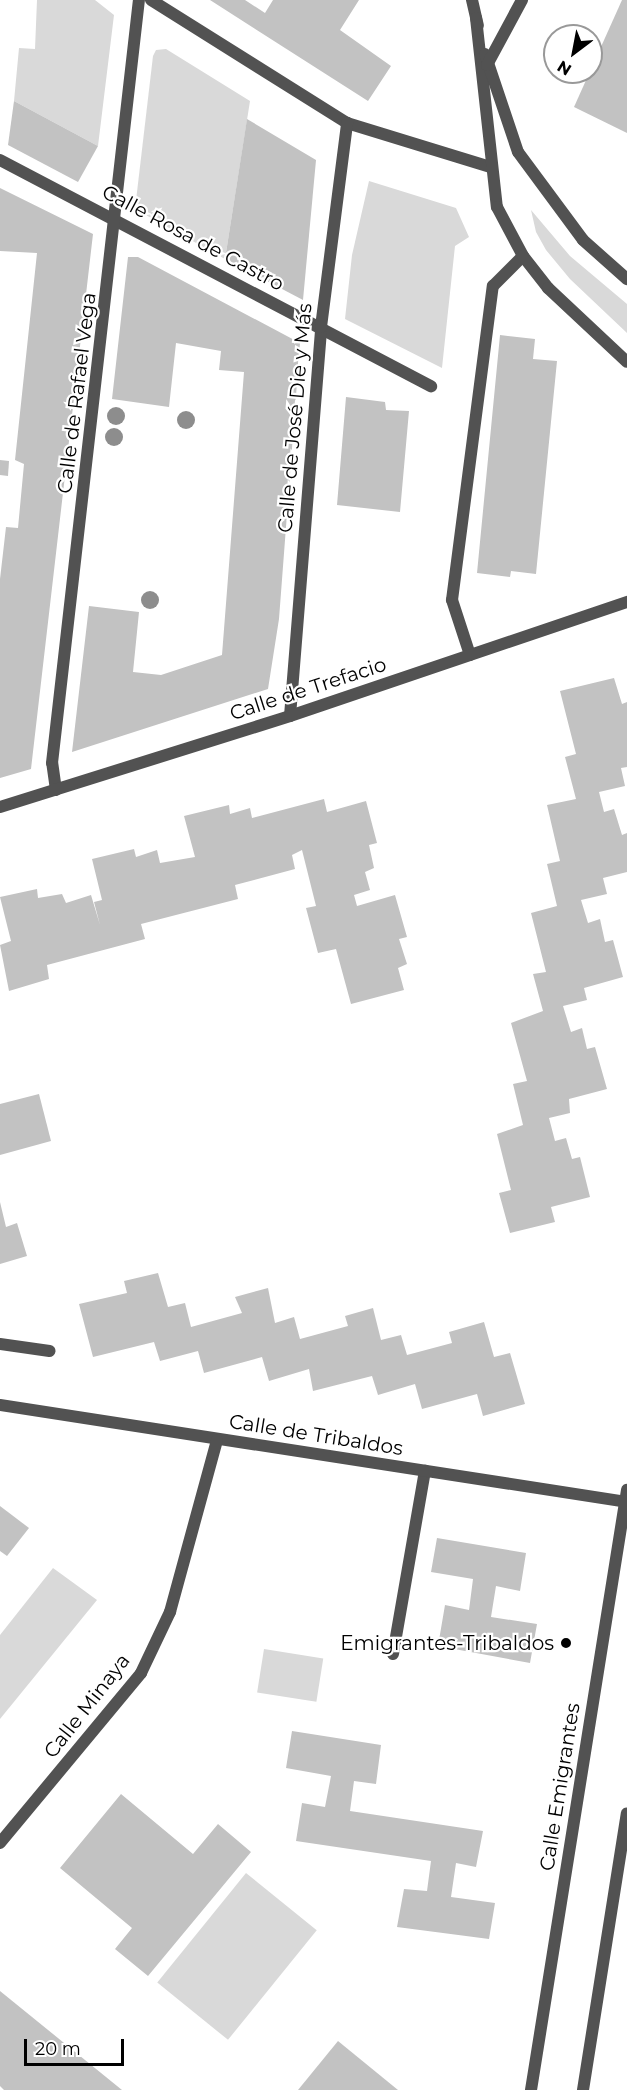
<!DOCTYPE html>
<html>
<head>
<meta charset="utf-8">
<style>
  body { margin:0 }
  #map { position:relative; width:627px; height:2090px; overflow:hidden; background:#fff; font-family:Montserrat,sans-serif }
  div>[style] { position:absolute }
  .green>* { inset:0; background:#d9d9d9; transform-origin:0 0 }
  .building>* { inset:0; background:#c2c2c2 }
  .service>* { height:12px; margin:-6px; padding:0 6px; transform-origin:6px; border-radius:6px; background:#525252 }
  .minor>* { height:12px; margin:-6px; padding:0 6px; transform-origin:6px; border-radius:6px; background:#525252 }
  .tertiary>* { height:12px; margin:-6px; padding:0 6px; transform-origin:6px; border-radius:6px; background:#525252 }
  .trees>* { width:18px; height:18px; margin:-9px; border-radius:50%; background:#8d8d8d }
  .dots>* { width:16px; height:16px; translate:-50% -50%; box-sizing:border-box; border:3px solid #fff; border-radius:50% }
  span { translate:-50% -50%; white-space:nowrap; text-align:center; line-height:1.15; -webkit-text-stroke:4.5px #fff; paint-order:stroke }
  .street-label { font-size:20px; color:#000 }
  .poi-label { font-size:20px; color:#000 }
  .right { translate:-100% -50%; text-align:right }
  .north { position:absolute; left:543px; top:24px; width:60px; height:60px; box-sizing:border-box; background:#fff; border:2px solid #999; border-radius:50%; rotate:212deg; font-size:16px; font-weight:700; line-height:24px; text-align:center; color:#000 }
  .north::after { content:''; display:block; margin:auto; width:21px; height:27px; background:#000; clip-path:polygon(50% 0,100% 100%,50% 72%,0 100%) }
  .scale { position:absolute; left:24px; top:2039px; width:100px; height:27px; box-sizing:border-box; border:3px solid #000; border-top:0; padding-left:8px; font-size:18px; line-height:21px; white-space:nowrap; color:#000; -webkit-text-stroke:4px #fff; paint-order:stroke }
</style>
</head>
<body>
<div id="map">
  <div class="green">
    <div style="clip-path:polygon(37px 0,95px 0,114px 15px,98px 146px,14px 101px,19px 48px,35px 49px)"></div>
    <div style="clip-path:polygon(166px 49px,250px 101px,225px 259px,135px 209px,153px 56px,156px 50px)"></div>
    <div style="clip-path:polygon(369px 181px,456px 208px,469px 237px,455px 246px,442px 368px,345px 319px,352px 255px)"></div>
    <div style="clip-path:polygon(531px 210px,570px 256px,627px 304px,627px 333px,570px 279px,546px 250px,536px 232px)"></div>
    <div style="clip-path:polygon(53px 1568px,97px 1600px,0 1719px,0 1635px)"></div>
    <div style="left:264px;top:1649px;width:60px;height:44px;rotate:9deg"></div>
    <div style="left:246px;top:1873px;width:91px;height:141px;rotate:39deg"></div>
  </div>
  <div class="building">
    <div style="clip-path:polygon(210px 0,245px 0,265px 13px,273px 0,359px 0,340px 30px,391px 66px,368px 101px)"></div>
    <div style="clip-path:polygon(622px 0,627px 0,627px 133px,574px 107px)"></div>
    <div style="clip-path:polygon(14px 101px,98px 146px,78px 182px,8px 145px)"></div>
    <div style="clip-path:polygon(247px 119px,316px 160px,303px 300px,225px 259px)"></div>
    <div style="clip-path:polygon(0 188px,93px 234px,31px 769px,0 778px,0 579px,6px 527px,18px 528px,24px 464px,15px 460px,37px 253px,0 251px)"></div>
    <div style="clip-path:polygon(128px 257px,138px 257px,300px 343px,279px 619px,268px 689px,72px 752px,89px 606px,139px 612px,133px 672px,161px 675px,222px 655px,244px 372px,219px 370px,221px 351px,176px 343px,169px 407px,112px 399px)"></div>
    <div style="clip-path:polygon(500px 335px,535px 339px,533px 359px,557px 361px,536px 574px,511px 571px,510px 577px,477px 573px)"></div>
    <div style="clip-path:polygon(346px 397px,385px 402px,386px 410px,409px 411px,400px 512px,337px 505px)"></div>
    <div style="clip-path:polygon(0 460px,9px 461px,8px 476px,0 475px)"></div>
    <div style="clip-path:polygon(614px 678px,622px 704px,627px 702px,627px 767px,621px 768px,625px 786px,599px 792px,604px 812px,614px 809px,622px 835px,627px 833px,627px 872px,603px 878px,607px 894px,581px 900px,588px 923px,600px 919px,605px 942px,613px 940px,623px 977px,584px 988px,587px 1000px,563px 1006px,571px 1032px,582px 1028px,587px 1049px,595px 1047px,607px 1089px,569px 1099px,570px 1113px,549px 1118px,555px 1141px,566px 1138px,572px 1159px,580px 1157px,590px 1197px,551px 1207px,555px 1222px,510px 1233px,499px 1193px,511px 1190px,497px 1134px,523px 1125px,513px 1084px,527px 1081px,511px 1023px,543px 1011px,533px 974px,546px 972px,531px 913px,557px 906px,547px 864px,560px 861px,547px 805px,576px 799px,565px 757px,576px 754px,560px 691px)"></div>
    <div style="clip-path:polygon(324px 799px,327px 812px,366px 801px,377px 843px,369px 845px,374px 868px,365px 872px,370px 890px,354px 895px,357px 906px,395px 895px,407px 937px,399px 939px,407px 964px,398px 968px,404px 990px,351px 1004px,336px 949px,318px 953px,306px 908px,316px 906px,302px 850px,292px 855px,295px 869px,235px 885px,238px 899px,141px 924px,145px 939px,47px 965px,49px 979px,9px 991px,0 945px,11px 941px,0 897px,37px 889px,38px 898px,62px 894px,66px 903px,91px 895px,100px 925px,94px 902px,102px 900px,92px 859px,134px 849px,136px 857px,157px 850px,160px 863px,195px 857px,184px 816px,229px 805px,230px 814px,250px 808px,252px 818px)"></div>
    <div style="clip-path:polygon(39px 1094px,51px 1141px,0 1155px,0 1104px)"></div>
    <div style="clip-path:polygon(0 1202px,6px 1227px,17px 1223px,27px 1256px,0 1264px)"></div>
    <div style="clip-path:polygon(158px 1273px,168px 1307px,185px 1303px,191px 1327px,242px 1313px,235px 1297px,268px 1288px,275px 1323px,294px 1317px,300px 1339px,348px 1326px,345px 1316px,373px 1308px,381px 1340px,401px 1335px,407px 1355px,452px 1343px,449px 1332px,484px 1322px,494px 1357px,510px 1353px,525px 1404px,483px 1416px,477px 1394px,422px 1409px,415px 1384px,378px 1395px,372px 1376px,313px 1391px,309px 1369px,269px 1381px,262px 1357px,204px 1373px,198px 1351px,160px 1361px,154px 1342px,93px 1357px,79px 1304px,127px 1293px,124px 1281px)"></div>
    <div style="clip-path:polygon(0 1506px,29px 1528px,7px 1556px,0 1551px)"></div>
    <div style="clip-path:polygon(437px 1538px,526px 1553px,520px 1591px,496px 1586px,491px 1617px,537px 1624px,530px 1663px,438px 1646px,445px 1605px,469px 1610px,473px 1579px,431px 1572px)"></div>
    <div style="clip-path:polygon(292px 1731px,381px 1745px,376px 1784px,354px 1781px,350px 1811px,483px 1831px,476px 1867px,456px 1863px,451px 1897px,495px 1903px,489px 1939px,397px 1927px,404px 1889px,427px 1891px,431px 1861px,296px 1841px,302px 1803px,325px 1807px,331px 1776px,286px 1768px)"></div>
    <div style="clip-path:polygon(121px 1794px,193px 1854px,218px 1824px,251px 1852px,148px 1976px,115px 1949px,132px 1928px,60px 1868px)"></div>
    <div style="clip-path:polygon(0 1991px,122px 2090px,4px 2090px,0 2086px)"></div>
    <div style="clip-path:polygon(338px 2041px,398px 2090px,298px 2090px)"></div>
  </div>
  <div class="service">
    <div style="left:470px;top:655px;width:58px;rotate:-108.1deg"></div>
    <div style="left:452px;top:600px;width:317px;rotate:-82.6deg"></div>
    <div style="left:493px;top:286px;width:42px;rotate:-45deg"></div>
    <div style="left:0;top:1344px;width:50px;rotate:8deg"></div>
    <div style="left:393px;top:1654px;width:186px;rotate:-80.1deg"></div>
  </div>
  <div class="minor">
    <div style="left:151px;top:0;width:231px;rotate:32.1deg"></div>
    <div style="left:347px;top:123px;width:150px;rotate:17.1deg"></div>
    <div style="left:472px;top:0;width:26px;rotate:77deg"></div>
    <div style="left:476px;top:18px;width:190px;rotate:83.7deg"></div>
    <div style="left:497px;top:207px;width:55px;rotate:62deg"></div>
    <div style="left:523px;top:256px;width:41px;rotate:52deg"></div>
    <div style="left:548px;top:288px;width:108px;rotate:43.1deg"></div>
    <div style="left:485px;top:54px;width:103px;rotate:71.4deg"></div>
    <div style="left:518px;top:152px;width:109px;rotate:53.5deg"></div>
    <div style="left:583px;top:240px;width:59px;rotate:41.6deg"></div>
    <div style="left:487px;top:65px;width:74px;rotate:-61.7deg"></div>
    <div style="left:0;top:160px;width:487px;rotate:27.7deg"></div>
    <div style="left:290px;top:716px;width:390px;rotate:-85.4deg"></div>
    <div style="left:321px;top:327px;width:206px;rotate:-82.7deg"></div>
    <div style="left:56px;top:790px;width:27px;rotate:-98deg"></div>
    <div style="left:52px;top:763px;width:768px;rotate:-83.5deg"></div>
    <div style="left:0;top:807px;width:304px;rotate:-17.4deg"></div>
    <div style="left:290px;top:716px;width:356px;rotate:-18.7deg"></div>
    <div style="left:0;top:1405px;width:634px;rotate:8.79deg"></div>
    <div style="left:0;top:1843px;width:221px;rotate:-50.3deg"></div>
    <div style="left:141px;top:1673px;width:68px;rotate:-64.6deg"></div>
    <div style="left:170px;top:1612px;width:178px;rotate:-74.7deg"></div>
  </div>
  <div class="tertiary">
    <div style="left:531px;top:2090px;width:608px;rotate:-80.91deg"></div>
    <div style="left:583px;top:2090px;width:280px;rotate:-81deg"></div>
  </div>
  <div class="trees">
    <div style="left:116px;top:416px"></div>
    <div style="left:186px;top:420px"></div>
    <div style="left:114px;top:437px"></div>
    <div style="left:150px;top:600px"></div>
  </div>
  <div class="dots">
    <div style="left:566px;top:1643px;background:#000"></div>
  </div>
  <div class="street-label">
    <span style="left:193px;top:238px;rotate:28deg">Calle Rosa de Castro</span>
    <span style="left:77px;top:393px;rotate:-83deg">Calle de Rafael Vega</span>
    <span style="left:295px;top:418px;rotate:-85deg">Calle de José Die y Más</span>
    <span style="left:308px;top:689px;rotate:-18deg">Calle de Trefacio</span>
    <span style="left:316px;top:1435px;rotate:9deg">Calle de Tribaldos</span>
    <span style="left:87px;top:1706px;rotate:-52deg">Calle Minaya</span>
    <span style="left:560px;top:1787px;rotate:-81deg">Calle Emigrantes</span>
  </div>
  <div class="poi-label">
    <span class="right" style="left:554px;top:1643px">Emigrantes-Tribaldos</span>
  </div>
  <div class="north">N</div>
  <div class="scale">20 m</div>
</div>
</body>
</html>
